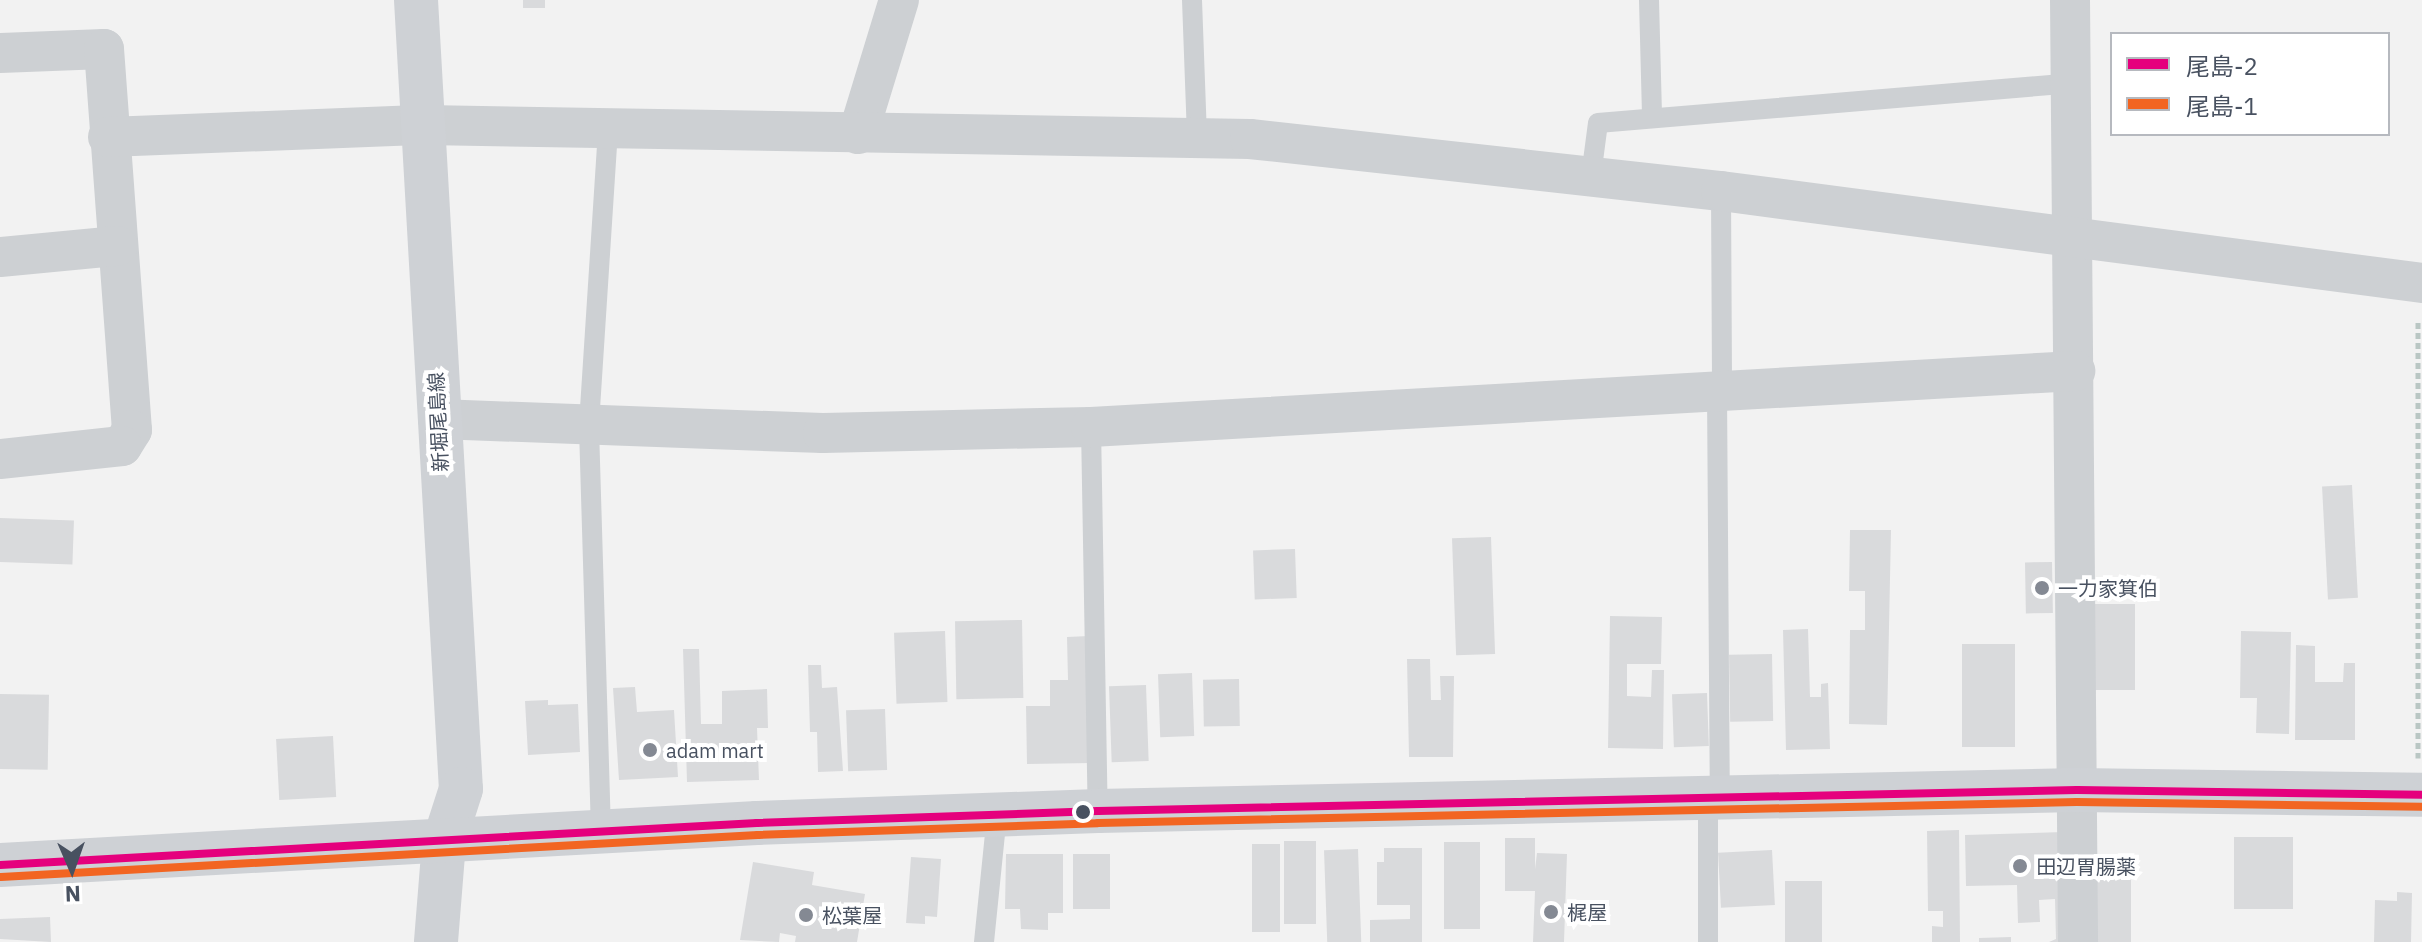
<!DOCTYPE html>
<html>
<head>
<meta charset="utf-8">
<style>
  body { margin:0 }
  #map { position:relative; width:2422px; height:942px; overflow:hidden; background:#f2f2f2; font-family:"IBM Plex Sans","Noto Sans JP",sans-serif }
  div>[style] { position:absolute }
  .building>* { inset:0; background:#d9dadc; transform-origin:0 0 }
  .path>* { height:5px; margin-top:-2.5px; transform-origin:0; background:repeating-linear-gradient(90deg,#bac7c4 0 6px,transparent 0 10px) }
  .service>* { height:20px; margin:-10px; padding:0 10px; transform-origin:10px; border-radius:10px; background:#cdd0d3 }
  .minor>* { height:40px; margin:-20px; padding:0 20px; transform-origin:20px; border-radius:20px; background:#cdd0d3 }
  .secondary>* { height:44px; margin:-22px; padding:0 22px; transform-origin:22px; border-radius:22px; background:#ced1d5 }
  .bus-1>* { height:8px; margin:-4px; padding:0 4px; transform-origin:4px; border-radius:4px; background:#e5007d }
  .bus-2>* { height:8px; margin:-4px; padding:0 4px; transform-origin:4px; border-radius:4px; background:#f26522 }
  .dots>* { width:22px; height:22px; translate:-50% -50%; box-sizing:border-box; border:4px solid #fff; border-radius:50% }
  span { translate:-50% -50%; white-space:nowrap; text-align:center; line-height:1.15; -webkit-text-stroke:8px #fff; paint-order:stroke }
  .street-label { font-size:20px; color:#485160 }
  .poi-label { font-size:20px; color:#485160 }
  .left { translate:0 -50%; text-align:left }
  .legend { position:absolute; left:2110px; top:32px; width:280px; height:104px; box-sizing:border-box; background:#fff; border:2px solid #b6b9bf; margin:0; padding:10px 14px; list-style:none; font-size:24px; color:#485160 }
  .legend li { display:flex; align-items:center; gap:16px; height:40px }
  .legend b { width:40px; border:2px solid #b6b9bf }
  .north { position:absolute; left:32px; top:830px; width:80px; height:80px; -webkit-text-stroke:6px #fff; paint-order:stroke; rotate:178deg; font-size:22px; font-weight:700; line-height:32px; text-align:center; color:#485160 }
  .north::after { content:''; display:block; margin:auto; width:28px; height:36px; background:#485160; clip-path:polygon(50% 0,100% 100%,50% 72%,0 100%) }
</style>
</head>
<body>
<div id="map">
  <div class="building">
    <div style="left:523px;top:0;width:22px;height:8px"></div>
    <div style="left:2352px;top:485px;width:113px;height:30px;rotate:87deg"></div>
    <div style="left:0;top:518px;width:74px;height:44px;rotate:2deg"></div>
    <div style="clip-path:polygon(1850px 530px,1891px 530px,1887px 725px,1849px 724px,1850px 630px,1865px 630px,1865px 591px,1849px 591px)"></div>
    <div style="left:1491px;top:537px;width:117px;height:39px;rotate:88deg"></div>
    <div style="left:1295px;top:549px;width:49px;height:42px;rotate:88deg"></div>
    <div style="left:2052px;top:562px;width:51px;height:27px;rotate:89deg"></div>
    <div style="left:2135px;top:604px;width:86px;height:47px;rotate:90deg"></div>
    <div style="clip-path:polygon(1610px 616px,1662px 617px,1661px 664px,1627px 664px,1627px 696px,1651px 697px,1652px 670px,1664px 670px,1663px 749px,1608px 748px)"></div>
    <div style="left:1022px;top:620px;width:78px;height:67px;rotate:89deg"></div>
    <div style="clip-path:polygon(1808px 629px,1810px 697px,1821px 697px,1821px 684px,1828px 683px,1830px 749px,1786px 750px,1783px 630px)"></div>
    <div style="left:945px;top:631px;width:71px;height:51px;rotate:88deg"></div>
    <div style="clip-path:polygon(2241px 631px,2291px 632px,2289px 734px,2256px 733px,2257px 698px,2240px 698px)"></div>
    <div style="clip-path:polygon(1089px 636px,1092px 763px,1027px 764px,1026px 706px,1050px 706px,1050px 680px,1068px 680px,1067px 637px)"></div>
    <div style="left:1962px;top:644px;width:53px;height:103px"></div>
    <div style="clip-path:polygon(2296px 645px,2315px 646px,2315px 682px,2343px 682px,2344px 663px,2355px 663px,2355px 740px,2295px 740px)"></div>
    <div style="clip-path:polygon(683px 649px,699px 649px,701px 724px,722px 724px,722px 691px,767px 689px,768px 728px,757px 728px,759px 780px,687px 782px)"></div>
    <div style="left:1772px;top:654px;width:67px;height:43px;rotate:89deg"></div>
    <div style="clip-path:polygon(1407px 659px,1430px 659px,1431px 700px,1441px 700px,1440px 676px,1454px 676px,1453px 757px,1409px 757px)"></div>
    <div style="clip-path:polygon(808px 665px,821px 665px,822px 688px,837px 687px,843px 771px,818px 772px,817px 732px,810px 732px)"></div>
    <div style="left:1192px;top:673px;width:63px;height:34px;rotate:88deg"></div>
    <div style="left:1239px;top:679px;width:47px;height:36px;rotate:89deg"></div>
    <div style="left:1146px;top:685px;width:76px;height:37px;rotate:88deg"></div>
    <div style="clip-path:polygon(635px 687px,637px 712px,674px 710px,678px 777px,619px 780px,613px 688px)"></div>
    <div style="left:1707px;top:693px;width:53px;height:35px;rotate:88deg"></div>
    <div style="left:0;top:694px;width:49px;height:75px;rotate:1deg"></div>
    <div style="clip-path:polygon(548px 700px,548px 705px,578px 704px,580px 752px,528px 755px,525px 701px)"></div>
    <div style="left:885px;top:709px;width:61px;height:39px;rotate:88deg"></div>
    <div style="left:333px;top:736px;width:61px;height:57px;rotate:87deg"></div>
    <div style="clip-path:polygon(1959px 830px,1960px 942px,1932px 942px,1932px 926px,1943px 927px,1943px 911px,1928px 911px,1927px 831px)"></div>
    <div style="clip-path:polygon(2063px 832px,2066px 942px,2049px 942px,2056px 939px,2055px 899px,2039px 900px,2040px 922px,2018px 923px,2017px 885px,1966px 886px,1965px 835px)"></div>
    <div style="left:2293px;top:837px;width:72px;height:59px;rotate:90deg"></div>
    <div style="clip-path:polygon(1505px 838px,1535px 838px,1535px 869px,1537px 853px,1567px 854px,1564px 942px,1533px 942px,1535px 891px,1505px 891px)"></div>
    <div style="left:1284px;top:841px;width:32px;height:83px"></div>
    <div style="left:1444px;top:842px;width:36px;height:87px"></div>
    <div style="left:1252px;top:844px;width:28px;height:88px"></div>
    <div style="clip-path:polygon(1384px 848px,1422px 848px,1422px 942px,1370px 942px,1370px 920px,1410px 919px,1410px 905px,1377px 905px,1377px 862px,1384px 862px)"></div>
    <div style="left:1358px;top:849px;width:93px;height:34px;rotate:88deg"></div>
    <div style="left:1772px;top:850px;width:55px;height:54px;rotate:87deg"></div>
    <div style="clip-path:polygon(1006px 854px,1063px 854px,1063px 913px,1048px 913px,1048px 930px,1021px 929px,1020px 909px,1005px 909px)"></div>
    <div style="left:1073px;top:854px;width:37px;height:55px"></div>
    <div style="clip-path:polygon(911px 857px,941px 859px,937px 917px,925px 916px,925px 924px,906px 923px)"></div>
    <div style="clip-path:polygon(753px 862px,814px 872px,812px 885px,865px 894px,857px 942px,795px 942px,796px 936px,780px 933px,779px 942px,740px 940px)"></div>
    <div style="left:2097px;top:862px;width:34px;height:80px"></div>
    <div style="left:1785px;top:881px;width:37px;height:61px"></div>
    <div style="clip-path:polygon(2397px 892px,2412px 893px,2411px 942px,2374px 942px,2375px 900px,2397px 901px)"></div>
    <div style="clip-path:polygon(50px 917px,51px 942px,0 939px,0 919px)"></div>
    <div style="clip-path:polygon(2011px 937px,2011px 942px,1979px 942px,1979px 938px)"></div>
  </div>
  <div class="path">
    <div style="left:2418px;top:758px;width:438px;rotate:-90deg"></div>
  </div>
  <div class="service">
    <div style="left:1192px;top:0;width:138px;rotate:87.9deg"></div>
    <div style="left:1649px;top:0;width:118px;rotate:88.5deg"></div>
    <div style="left:1591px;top:176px;width:53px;rotate:-82.5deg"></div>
    <div style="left:1598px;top:123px;width:475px;rotate:-4.8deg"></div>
    <div style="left:1721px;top:191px;width:200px;rotate:89.7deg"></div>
    <div style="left:1717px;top:391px;width:406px;rotate:89.6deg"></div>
    <div style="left:1091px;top:427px;width:384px;rotate:89deg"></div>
    <div style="left:1708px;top:796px;width:146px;rotate:90deg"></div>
    <div style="left:601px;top:832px;width:408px;rotate:-91.7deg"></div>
    <div style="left:589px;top:424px;width:296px;rotate:-86.3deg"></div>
    <div style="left:984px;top:942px;width:128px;rotate:-84.2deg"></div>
  </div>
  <div class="minor">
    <div style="left:2070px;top:0;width:942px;rotate:89.51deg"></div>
    <div style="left:0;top:53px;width:104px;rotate:-2.2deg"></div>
    <div style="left:104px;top:49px;width:382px;rotate:85.8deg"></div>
    <div style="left:132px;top:430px;width:19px;rotate:122deg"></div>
    <div style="left:122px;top:446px;width:123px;rotate:173.9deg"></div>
    <div style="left:858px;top:134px;width:140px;rotate:-73deg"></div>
    <div style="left:108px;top:137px;width:317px;rotate:-2.2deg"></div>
    <div style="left:425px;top:125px;width:825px;rotate:0.97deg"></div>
    <div style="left:1250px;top:139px;width:474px;rotate:6.3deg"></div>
    <div style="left:1721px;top:191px;width:707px;rotate:7.48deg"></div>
    <div style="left:0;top:257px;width:118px;rotate:-5.4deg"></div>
    <div style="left:438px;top:419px;width:385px;rotate:2.1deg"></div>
    <div style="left:823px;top:433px;width:268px;rotate:-1.3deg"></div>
    <div style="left:1091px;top:427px;width:986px;rotate:-3.26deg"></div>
  </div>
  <div class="secondary">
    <div style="left:416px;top:0;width:790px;rotate:86.74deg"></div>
    <div style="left:461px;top:789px;width:56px;rotate:107.8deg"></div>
    <div style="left:444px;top:842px;width:100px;rotate:94.6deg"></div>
    <div style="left:0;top:865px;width:758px;rotate:-3.18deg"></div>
    <div style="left:757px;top:823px;width:341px;rotate:-2deg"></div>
    <div style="left:1098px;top:811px;width:979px;rotate:-1.23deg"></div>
    <div style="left:2077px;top:790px;width:345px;rotate:0.8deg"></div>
  </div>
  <div class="bus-1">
    <div style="left:0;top:865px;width:758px;rotate:-3.18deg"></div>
    <div style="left:757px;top:823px;width:341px;rotate:-2deg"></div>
    <div style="left:1098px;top:811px;width:979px;rotate:-1.23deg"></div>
    <div style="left:2077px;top:790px;width:345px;rotate:0.8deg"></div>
  </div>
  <div class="bus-2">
    <div style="left:1px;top:877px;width:758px;rotate:-3.18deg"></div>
    <div style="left:758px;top:835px;width:340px;rotate:-2deg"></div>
    <div style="left:1098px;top:823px;width:979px;rotate:-1.23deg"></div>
    <div style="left:2077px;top:802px;width:345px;rotate:0.8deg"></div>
  </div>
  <div class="dots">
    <div style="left:2042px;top:588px;background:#848993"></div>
    <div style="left:650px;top:750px;background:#848993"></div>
    <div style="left:1083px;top:812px;background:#485160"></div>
    <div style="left:2020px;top:866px;background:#848993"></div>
    <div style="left:1551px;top:912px;background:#848993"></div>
    <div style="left:806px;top:915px;background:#848993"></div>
  </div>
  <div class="street-label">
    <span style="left:438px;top:422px;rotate:-93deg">新堀尾島線</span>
  </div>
  <div class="poi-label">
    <span class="left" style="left:2058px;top:588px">一力家箕伯</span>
    <span class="left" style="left:666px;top:750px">adam mart</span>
    <span class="left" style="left:2036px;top:866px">田辺胃腸薬</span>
    <span class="left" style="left:1567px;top:912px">梶屋</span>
    <span class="left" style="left:822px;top:915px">松葉屋</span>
  </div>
  <ul class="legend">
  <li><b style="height:10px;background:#e5007d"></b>尾島-2</li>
  <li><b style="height:10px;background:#f26522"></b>尾島-1</li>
  </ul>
  <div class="north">N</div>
</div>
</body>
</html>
